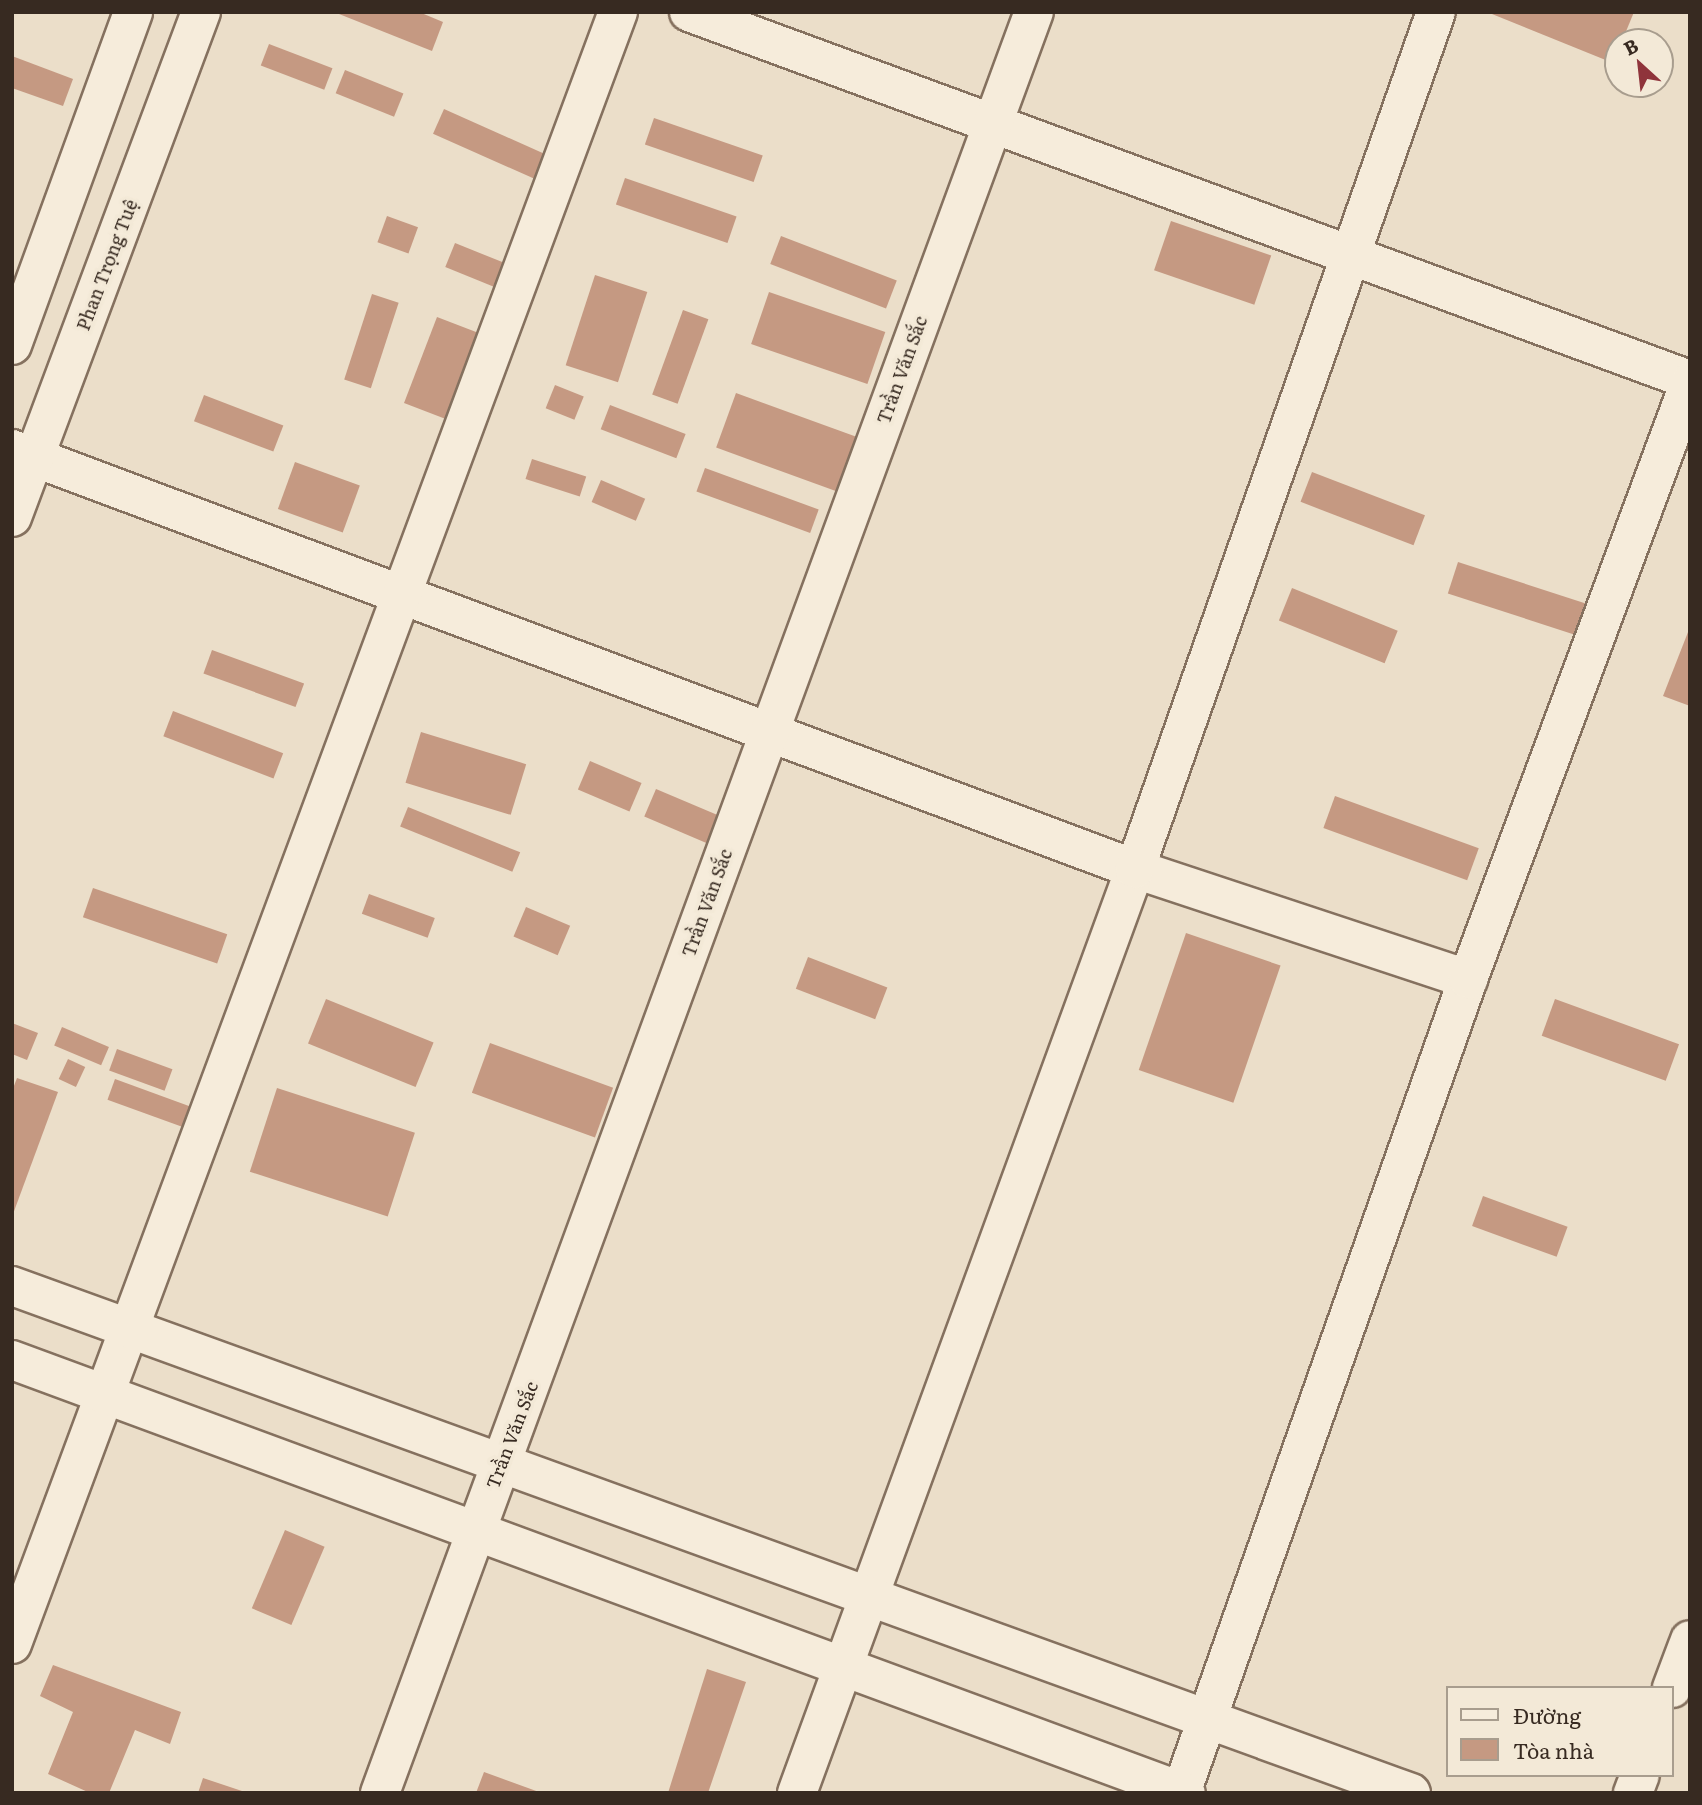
<!DOCTYPE html>
<html>
<head>
<meta charset="utf-8">
<style>
  body { margin:0 }
  #map { position:relative; width:1702px; height:1805px; overflow:hidden; background:#ebdec9; font-family:Literata,serif }
  div>[style] { position:absolute }
  .building>* { inset:0; background:#c59982; transform-origin:0 0 }
  .roads { filter:drop-shadow(2px 0 #85715f) drop-shadow(-2px 0 #85715f) drop-shadow(0 2px #85715f) drop-shadow(0 -2px #85715f) }
  .minor>* { height:38px; margin:-19px; padding:0 19px; transform-origin:19px; border-radius:19px; background:#f6ecdb }
  .tertiary>* { height:38px; margin:-19px; padding:0 19px; transform-origin:19px; border-radius:19px; background:#f6ecdb }
  span { translate:-50% -50%; white-space:nowrap; text-align:center; line-height:1.15; -webkit-text-stroke:7px #f3e9d7; paint-order:stroke }
  .street-label { font-size:18px; color:#372a21 }
  .frame { position:absolute; inset:0; border:14px solid #372a21; pointer-events:none }
  .legend { position:absolute; left:1446px; top:1686px; width:228px; height:91px; box-sizing:border-box; background:#f3e9d7; border:2px solid #a89d8e; margin:0; padding:9px 12px; list-style:none; font-size:21px; color:#372a21 }
  .legend li { display:flex; align-items:center; gap:14px; height:35px }
  .legend b { width:35px; border:2px solid #a89d8e }
  .north { position:absolute; left:1604px; top:28px; width:70px; height:70px; box-sizing:border-box; background:#f3e9d7; border:2px solid #a89d8e; border-radius:50%; rotate:333deg; font-size:19px; font-weight:700; line-height:28px; text-align:center; color:#372a21 }
  .north::after { content:''; display:block; margin:auto; width:24px; height:32px; background:#8f343b; clip-path:polygon(50% 0,100% 100%,50% 72%,0 100%) }
</style>
</head>
<body>
<div id="map">
  <div class="building">
    <div style="clip-path:polygon(334px 12px,419px 12px,443px 22px,432px 51px)"></div>
    <div style="clip-path:polygon(1487px 12px,1634px 12px,1613px 63px)"></div>
    <div style="left:269px;top:44px;width:68px;height:23px;rotate:21deg"></div>
    <div style="clip-path:polygon(12px 56px,73px 79px,63px 106px,12px 88px)"></div>
    <div style="left:345px;top:70px;width:63px;height:25px;rotate:22deg"></div>
    <div style="left:444px;top:109px;width:111px;height:27px;rotate:24deg"></div>
    <div style="left:654px;top:118px;width:115px;height:28px;rotate:19deg"></div>
    <div style="left:625px;top:178px;width:118px;height:28px;rotate:19deg"></div>
    <div style="left:387px;top:216px;width:33px;height:28px;rotate:20deg"></div>
    <div style="left:1171px;top:221px;width:106px;height:52px;rotate:19deg"></div>
    <div style="left:781px;top:236px;width:124px;height:30px;rotate:21deg"></div>
    <div style="left:455px;top:243px;width:53px;height:26px;rotate:22deg"></div>
    <div style="left:595px;top:275px;width:55px;height:95px;rotate:18deg"></div>
    <div style="left:769px;top:292px;width:123px;height:55px;rotate:19deg"></div>
    <div style="left:372px;top:294px;width:28px;height:90px;rotate:18deg"></div>
    <div style="left:683px;top:310px;width:27px;height:90px;rotate:20deg"></div>
    <div style="left:437px;top:317px;width:53px;height:92px;rotate:21deg"></div>
    <div style="left:555px;top:385px;width:31px;height:25px;rotate:22deg"></div>
    <div style="left:736px;top:393px;width:136px;height:58px;rotate:20deg"></div>
    <div style="left:204px;top:395px;width:85px;height:28px;rotate:21deg"></div>
    <div style="left:610px;top:405px;width:81px;height:26px;rotate:21deg"></div>
    <div style="left:532px;top:459px;width:57px;height:21px;rotate:18deg"></div>
    <div style="left:295px;top:462px;width:69px;height:50px;rotate:20deg"></div>
    <div style="left:705px;top:468px;width:121px;height:25px;rotate:20deg"></div>
    <div style="left:1312px;top:472px;width:121px;height:32px;rotate:21deg"></div>
    <div style="left:601px;top:480px;width:48px;height:24px;rotate:23deg"></div>
    <div style="left:1458px;top:562px;width:144px;height:33px;rotate:18deg"></div>
    <div style="left:1292px;top:588px;width:114px;height:35px;rotate:22deg"></div>
    <div style="clip-path:polygon(1690px 627px,1690px 706px,1663px 696px)"></div>
    <div style="left:212px;top:650px;width:98px;height:25px;rotate:20deg"></div>
    <div style="left:173px;top:711px;width:118px;height:27px;rotate:21deg"></div>
    <div style="left:421px;top:732px;width:110px;height:53px;rotate:17deg"></div>
    <div style="left:590px;top:761px;width:56px;height:31px;rotate:23deg"></div>
    <div style="left:656px;top:789px;width:70px;height:30px;rotate:23deg"></div>
    <div style="left:1335px;top:796px;width:153px;height:34px;rotate:20deg"></div>
    <div style="left:408px;top:807px;width:121px;height:21px;rotate:22deg"></div>
    <div style="left:93px;top:888px;width:142px;height:31px;rotate:19deg"></div>
    <div style="left:369px;top:894px;width:70px;height:21px;rotate:20deg"></div>
    <div style="left:526px;top:907px;width:48px;height:32px;rotate:23deg"></div>
    <div style="left:1186px;top:933px;width:100px;height:145px;rotate:19deg"></div>
    <div style="left:808px;top:957px;width:85px;height:34px;rotate:21deg"></div>
    <div style="left:326px;top:999px;width:116px;height:48px;rotate:22deg"></div>
    <div style="left:1555px;top:999px;width:132px;height:39px;rotate:20deg"></div>
    <div style="clip-path:polygon(12px 1023px,38px 1033px,27px 1060px,12px 1054px)"></div>
    <div style="left:62px;top:1027px;width:51px;height:20px;rotate:23deg"></div>
    <div style="left:490px;top:1043px;width:131px;height:53px;rotate:20deg"></div>
    <div style="left:117px;top:1049px;width:59px;height:23px;rotate:20deg"></div>
    <div style="left:68px;top:1059px;width:19px;height:22px;rotate:25deg"></div>
    <div style="clip-path:polygon(17px 1078px,58px 1092px,13px 1214px,12px 1091px)"></div>
    <div style="left:115px;top:1079px;width:83px;height:22px;rotate:20deg"></div>
    <div style="left:277px;top:1088px;width:145px;height:88px;rotate:18deg"></div>
    <div style="left:1483px;top:1196px;width:90px;height:32px;rotate:20deg"></div>
    <div style="left:285px;top:1530px;width:43px;height:85px;rotate:23deg"></div>
    <div style="clip-path:polygon(53px 1665px,181px 1712px,170px 1744px,135px 1730px,109px 1793px,90px 1793px,48px 1774px,73px 1712px,40px 1696px)"></div>
    <div style="clip-path:polygon(707px 1669px,746px 1682px,708px 1793px,668px 1793px)"></div>
    <div style="clip-path:polygon(484px 1772px,539px 1792px,539px 1793px,476px 1793px)"></div>
    <div style="clip-path:polygon(203px 1778px,245px 1792px,245px 1793px,198px 1793px)"></div>
  </div>
  <div class="roads">
    <div class="minor">
      <div style="left:689px;top:12px;width:1067px;rotate:20.19deg"></div>
      <div style="left:12px;top:449px;width:1199px;rotate:20.51deg"></div>
      <div style="left:1135px;top:869px;width:351px;rotate:18.3deg"></div>
      <div style="left:12px;top:1644px;width:1741px;rotate:-69.63deg"></div>
      <div style="left:380px;top:1793px;width:1897px;rotate:-69.84deg"></div>
      <div style="left:797px;top:1793px;width:984px;rotate:-69.91deg"></div>
      <div style="left:1135px;top:869px;width:908px;rotate:-70.65deg"></div>
      <div style="left:1181px;top:1793px;width:863px;rotate:-70.58deg"></div>
      <div style="left:1468px;top:979px;width:637px;rotate:-69.6deg"></div>
    </div>
    <div class="tertiary">
      <div style="left:12px;top:345px;width:354px;rotate:-70deg"></div>
      <div style="left:12px;top:517px;width:539px;rotate:-69.48deg"></div>
      <div style="left:12px;top:1286px;width:1488px;rotate:19.92deg"></div>
      <div style="left:12px;top:1360px;width:1251px;rotate:20.25deg"></div>
      <div style="left:1672px;top:1688px;width:51px;rotate:-69.4deg"></div>
      <div style="left:1633px;top:1793px;width:19px;rotate:-69deg"></div>
    </div>
  </div>
  <div class="street-label">
    <span style="left:107px;top:265px;rotate:-69deg">Phan Trọng Tuệ</span>
    <span style="left:902px;top:370px;rotate:-70deg">Trần Văn Sắc</span>
    <span style="left:707px;top:903px;rotate:-70deg">Trần Văn Sắc</span>
    <span style="left:512px;top:1435px;rotate:-69deg">Trần Văn Sắc</span>
  </div>
  <div class="frame"></div>
  <ul class="legend">
  <li><b style="height:9px;background:#f6ecdb"></b>Đường</li>
  <li><b style="height:19px;background:#c59982"></b>Tòa nhà</li>
  </ul>
  <div class="north">B</div>
</div>
</body>
</html>
